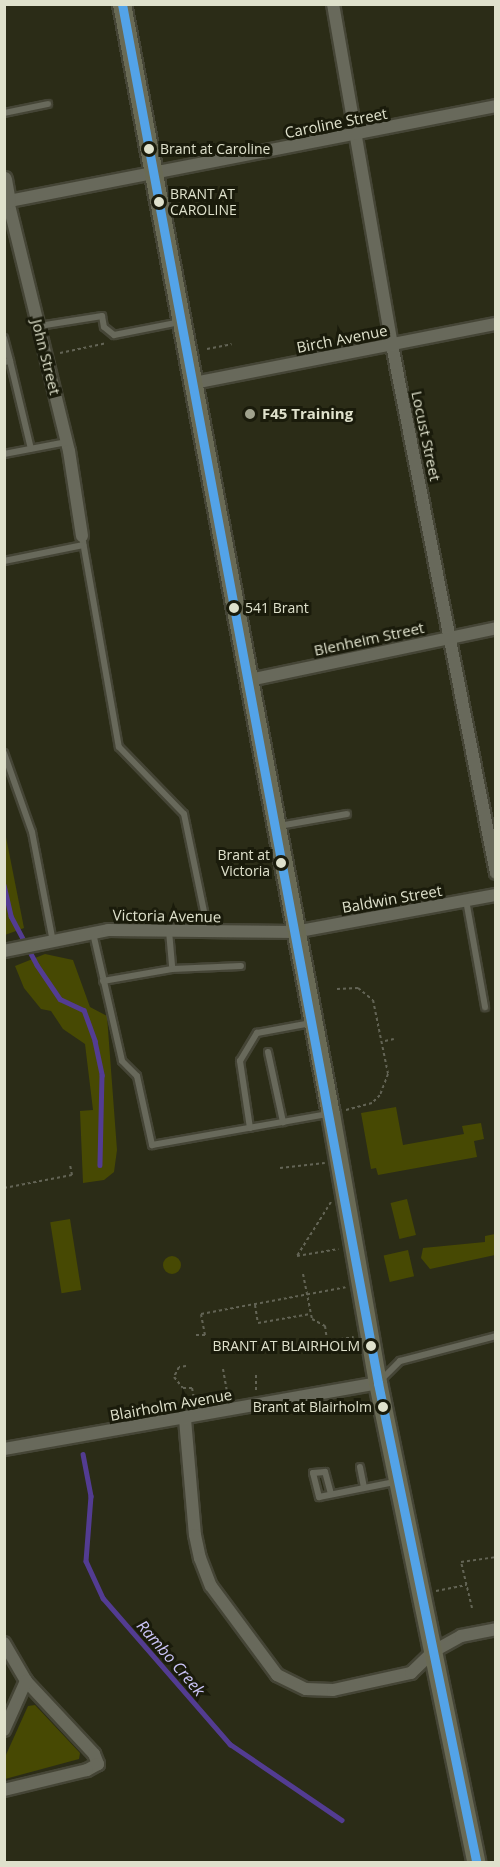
<!DOCTYPE html>
<html>
<head>
<meta charset="utf-8">
<style>
  body { margin:0 }
  #map { position:relative; width:500px; height:1867px; overflow:hidden; background:#2b2c17; font-family:"Open Sans",sans-serif }
  div>[style] { position:absolute }
  .green>* { inset:0; background:#474903; transform-origin:0 0 }
  .round { border-radius:50% }
  .stream>* { height:4.5px; margin:-2.25px; padding:0 2.25px; transform-origin:2.25px; border-radius:2.25px; background:#533c92 }
  .path>* { height:2px; margin-top:-1px; transform-origin:0; background:repeating-linear-gradient(90deg,#636455 0 3px,transparent 0 6px) }
  .roads { filter:drop-shadow(2px 0 #454536) drop-shadow(-2px 0 #454536) drop-shadow(0 2px #454536) drop-shadow(0 -2px #454536) }
  .service>* { height:6px; margin:-3px; padding:0 3px; transform-origin:3px; border-radius:3px; background:#68695b }
  .minor>* { height:12px; margin:-6px; padding:0 6px; transform-origin:6px; border-radius:6px; background:#68695b }
  .tertiary>* { height:15px; margin:-7.5px; padding:0 7.5px; transform-origin:7.5px; border-radius:7.5px; background:#68695b }
  .primary>* { height:18px; margin:-9px; padding:0 9px; transform-origin:9px; border-radius:9px; background:#696a55 }
  .bus-1>* { height:9px; margin:-4.5px; padding:0 4.5px; transform-origin:4.5px; border-radius:4.5px; background:#53a3e8 }
  .dots>* { width:16px; height:16px; translate:-50% -50%; box-sizing:border-box; border:3px solid #1a1b0b; border-radius:50% }
  span { translate:-50% -50%; white-space:nowrap; text-align:center; line-height:1.15; -webkit-text-stroke:6px #1a1b0b; paint-order:stroke }
  .bus-label { font-size:14px; color:#dfe1cc }
  .left { translate:0 -50%; text-align:left }
  .right { translate:-100% -50%; text-align:right }
  .street-label { font-size:15px; color:#dfe1cc }
  .poi-label { font-size:15px; color:#dfe1cc; font-weight:700 }
  .water-label { font-size:16px; color:#ccc5f8; font-style:italic }
  .frame { position:absolute; inset:0; border:6px solid #dfe1cc; pointer-events:none }
</style>
</head>
<body>
<div id="map">
  <div class="green">
    <div style="clip-path:polygon(4px 827px,24px 928px,5px 935px,4px 935px)"></div>
    <div style="clip-path:polygon(45px 954px,73px 960px,90px 1007px,107px 1016px,117px 1150px,114px 1172px,104px 1180px,83px 1183px,80px 1111px,93px 1110px,85px 1044px,63px 1029px,51px 1011px,41px 1009px,24px 988px,15px 966px)"></div>
    <div style="clip-path:polygon(396px 1107px,403px 1145px,464px 1134px,462px 1126px,481px 1123px,484px 1139px,474px 1141px,477px 1157px,378px 1175px,376px 1168px,371px 1169px,361px 1113px)"></div>
    <div style="left:407px;top:1199px;width:37px;height:17px;rotate:76deg"></div>
    <div style="left:70px;top:1219px;width:72px;height:20px;rotate:81deg"></div>
    <div style="clip-path:polygon(495px 1234px,495px 1255px,430px 1269px,421px 1258px,423px 1248px,485px 1242px,485px 1236px)"></div>
    <div style="left:408px;top:1250px;width:27px;height:25px;rotate:77deg"></div>
    <div class="round" style="left:163px;top:1256px;width:18px;height:18px"></div>
    <div style="clip-path:polygon(35px 1705px,80px 1753px,79px 1759px,5px 1779px,5px 1757px,28px 1706px)"></div>
  </div>
  <div class="stream">
    <div style="left:4px;top:885px;width:32px;rotate:77deg"></div>
    <div style="left:11px;top:916px;width:55px;rotate:62deg"></div>
    <div style="left:37px;top:965px;width:41px;rotate:55.9deg"></div>
    <div style="left:60px;top:999px;width:26px;rotate:25deg"></div>
    <div style="left:84px;top:1010px;width:33px;rotate:70deg"></div>
    <div style="left:95px;top:1041px;width:35px;rotate:78deg"></div>
    <div style="left:102px;top:1075px;width:90px;rotate:91.3deg"></div>
    <div style="left:83px;top:1454px;width:43px;rotate:79.2deg"></div>
    <div style="left:91px;top:1496px;width:65px;rotate:94.4deg"></div>
    <div style="left:86px;top:1561px;width:41px;rotate:65.3deg"></div>
    <div style="left:103px;top:1598px;width:194px;rotate:49deg"></div>
    <div style="left:230px;top:1744px;width:135px;rotate:34.2deg"></div>
  </div>
  <div class="path">
    <div style="left:207px;top:349px;width:25px;rotate:-11deg"></div>
    <div style="left:60px;top:353px;width:48px;rotate:-12deg"></div>
    <div style="left:337px;top:989px;width:21px;rotate:-3deg"></div>
    <div style="left:358px;top:988px;width:19px;rotate:39deg"></div>
    <div style="left:373px;top:1000px;width:76px;rotate:78.5deg"></div>
    <div style="left:388px;top:1074px;width:22px;rotate:111deg"></div>
    <div style="left:380px;top:1095px;width:11px;rotate:135deg"></div>
    <div style="left:372px;top:1103px;width:27px;rotate:165deg"></div>
    <div style="left:385px;top:1041px;width:9px;rotate:-13deg"></div>
    <div style="left:280px;top:1168px;width:45px;rotate:-6.3deg"></div>
    <div style="left:4px;top:1188px;width:69px;rotate:-10.8deg"></div>
    <div style="left:72px;top:1175px;width:10px;rotate:-101deg"></div>
    <div style="left:331px;top:1202px;width:64px;rotate:122.2deg"></div>
    <div style="left:297px;top:1256px;width:42px;rotate:-9.7deg"></div>
    <div style="left:303px;top:1274px;width:46px;rotate:78.7deg"></div>
    <div style="left:312px;top:1319px;width:15px;rotate:28deg"></div>
    <div style="left:325px;top:1326px;width:15px;rotate:82deg"></div>
    <div style="left:255px;top:1305px;width:18px;rotate:81deg"></div>
    <div style="left:258px;top:1323px;width:53px;rotate:-9.8deg"></div>
    <div style="left:196px;top:1335px;width:9px"></div>
    <div style="left:205px;top:1335px;width:21px;rotate:-101deg"></div>
    <div style="left:201px;top:1314px;width:147px;rotate:-10.5deg"></div>
    <div style="left:322px;top:1342px;width:32px;rotate:-9deg"></div>
    <div style="left:186px;top:1366px;width:7px;rotate:172deg"></div>
    <div style="left:179px;top:1367px;width:11px;rotate:117deg"></div>
    <div style="left:174px;top:1377px;width:14px;rotate:51deg"></div>
    <div style="left:183px;top:1388px;width:9px"></div>
    <div style="left:192px;top:1388px;width:16px;rotate:79deg"></div>
    <div style="left:223px;top:1369px;width:27px;rotate:80deg"></div>
    <div style="left:256px;top:1390px;width:15px;rotate:-90deg"></div>
    <div style="left:436px;top:1591px;width:31px;rotate:-11deg"></div>
    <div style="left:472px;top:1608px;width:47px;rotate:-103.4deg"></div>
    <div style="left:461px;top:1562px;width:35px;rotate:-8deg"></div>
  </div>
  <div class="roads">
    <div class="service">
      <div style="left:4px;top:113px;width:45px;rotate:-11.6deg"></div>
      <div style="left:39px;top:326px;width:64px;rotate:-9deg"></div>
      <div style="left:102px;top:316px;width:11px;rotate:80deg"></div>
      <div style="left:104px;top:327px;width:13px;rotate:39deg"></div>
      <div style="left:114px;top:335px;width:67px;rotate:-11.1deg"></div>
      <div style="left:4px;top:338px;width:24px;rotate:75deg"></div>
      <div style="left:4px;top:362px;width:6px;rotate:-9deg"></div>
      <div style="left:10px;top:361px;width:90px;rotate:76.6deg"></div>
      <div style="left:4px;top:454px;width:64px;rotate:-10.8deg"></div>
      <div style="left:82px;top:536px;width:214px;rotate:80.1deg"></div>
      <div style="left:119px;top:747px;width:93px;rotate:45.9deg"></div>
      <div style="left:184px;top:814px;width:119px;rotate:78.4deg"></div>
      <div style="left:4px;top:561px;width:81px;rotate:-11.4deg"></div>
      <div style="left:4px;top:753px;width:84px;rotate:70.5deg"></div>
      <div style="left:32px;top:832px;width:112px;rotate:79.2deg"></div>
      <div style="left:279px;top:826px;width:69px;rotate:-10deg"></div>
      <div style="left:466px;top:900px;width:109px;rotate:79.9deg"></div>
      <div style="left:169px;top:931px;width:38px;rotate:85deg"></div>
      <div style="left:93px;top:933px;width:131px;rotate:77.2deg"></div>
      <div style="left:122px;top:1061px;width:21px;rotate:45deg"></div>
      <div style="left:137px;top:1076px;width:71px;rotate:77.7deg"></div>
      <div style="left:152px;top:1145px;width:179px;rotate:-10deg"></div>
      <div style="left:103px;top:981px;width:70px;rotate:-9.9deg"></div>
      <div style="left:172px;top:969px;width:69px;rotate:-2.5deg"></div>
      <div style="left:268px;top:1052px;width:72px;rotate:77.9deg"></div>
      <div style="left:250px;top:1128px;width:68px;rotate:-98.5deg"></div>
      <div style="left:240px;top:1061px;width:33px;rotate:-59deg"></div>
      <div style="left:257px;top:1033px;width:55px;rotate:-10.5deg"></div>
      <div style="left:381px;top:1380px;width:27px;rotate:-45deg"></div>
      <div style="left:400px;top:1361px;width:99px;rotate:-14.6deg"></div>
      <div style="left:360px;top:1467px;width:21px;rotate:79deg"></div>
      <div style="left:331px;top:1494px;width:23px;rotate:-105deg"></div>
      <div style="left:325px;top:1472px;width:12px;rotate:175deg"></div>
      <div style="left:313px;top:1473px;width:25px;rotate:76deg"></div>
      <div style="left:319px;top:1497px;width:77px;rotate:-11.2deg"></div>
    </div>
    <div class="minor">
      <div style="left:333px;top:4px;width:346px;rotate:80.2deg"></div>
      <div style="left:392px;top:345px;width:538px;rotate:78.86deg"></div>
      <div style="left:8px;top:201px;width:257px;rotate:76.3deg"></div>
      <div style="left:69px;top:451px;width:86px;rotate:81.3deg"></div>
      <div style="left:4px;top:202px;width:501px;rotate:-11.04deg"></div>
      <div style="left:194px;top:383px;width:308px;rotate:-11.1deg"></div>
      <div style="left:250px;top:680px;width:251px;rotate:-11.9deg"></div>
      <div style="left:4px;top:951px;width:106px;rotate:-11.4deg"></div>
      <div style="left:108px;top:930px;width:186px;rotate:0.6deg"></div>
      <div style="left:294px;top:932px;width:205px;rotate:-10.4deg"></div>
      <div style="left:185px;top:1419px;width:116px;rotate:85.1deg"></div>
      <div style="left:195px;top:1535px;width:24px;rotate:78deg"></div>
      <div style="left:200px;top:1558px;width:30px;rotate:69deg"></div>
      <div style="left:211px;top:1586px;width:111px;rotate:53.4deg"></div>
      <div style="left:277px;top:1675px;width:32px;rotate:26deg"></div>
      <div style="left:306px;top:1689px;width:27px;rotate:2deg"></div>
      <div style="left:333px;top:1690px;width:80px;rotate:-12.3deg"></div>
      <div style="left:411px;top:1673px;width:32px;rotate:-44deg"></div>
      <div style="left:434px;top:1651px;width:31px;rotate:-29deg"></div>
      <div style="left:461px;top:1636px;width:36px;rotate:-11deg"></div>
      <div style="left:4px;top:1449px;width:380px;rotate:-10deg"></div>
      <div style="left:4px;top:1643px;width:44px;rotate:59.9deg"></div>
      <div style="left:26px;top:1681px;width:100px;rotate:47deg"></div>
      <div style="left:94px;top:1754px;width:11px;rotate:68deg"></div>
      <div style="left:98px;top:1764px;width:13px;rotate:151deg"></div>
      <div style="left:87px;top:1770px;width:85px;rotate:166.5deg"></div>
      <div style="left:4px;top:1730px;width:54px;rotate:-65.8deg"></div>
    </div>
    <div class="tertiary">
      <div style="left:4px;top:179px;width:22px;rotate:80deg"></div>
    </div>
    <div class="primary">
      <div style="left:122px;top:4px;width:1130px;rotate:79.34deg"></div>
      <div style="left:331px;top:1114px;width:273px;rotate:80.1deg"></div>
      <div style="left:378px;top:1383px;width:489px;rotate:78.4deg"></div>
    </div>
  </div>
  <div class="bus-1">
    <div style="left:122px;top:4px;width:1403px;rotate:79.48deg"></div>
    <div style="left:378px;top:1383px;width:489px;rotate:78.4deg"></div>
  </div>
  <div class="dots">
    <div style="left:149px;top:149px;background:#dfe1cc"></div>
    <div style="left:159px;top:202px;background:#dfe1cc"></div>
    <div style="left:250px;top:414px;background:#a0a28d"></div>
    <div style="left:234px;top:608px;background:#dfe1cc"></div>
    <div style="left:281px;top:863px;background:#dfe1cc"></div>
    <div style="left:371px;top:1346px;background:#dfe1cc"></div>
    <div style="left:383px;top:1407px;background:#dfe1cc"></div>
  </div>
  <div class="bus-label">
    <span class="left" style="left:160px;top:149px">Brant at Caroline</span>
    <span class="left" style="left:170px;top:202px">BRANT AT<br>CAROLINE</span>
    <span class="left" style="left:245px;top:608px">541 Brant</span>
    <span class="right" style="left:270px;top:863px">Brant at<br>Victoria</span>
    <span class="right" style="left:360px;top:1346px">BRANT AT BLAIRHOLM</span>
    <span class="right" style="left:372px;top:1407px">Brant at Blairholm</span>
  </div>
  <div class="street-label">
    <span style="left:336px;top:123px;rotate:-11deg">Caroline Street</span>
    <span style="left:342px;top:339px;rotate:-11deg">Birch Avenue</span>
    <span style="left:46px;top:357px;rotate:76deg">John Street</span>
    <span style="left:426px;top:436px;rotate:78deg">Locust Street</span>
    <span style="left:369px;top:639px;rotate:-12deg">Blenheim Street</span>
    <span style="left:392px;top:899px;rotate:-10deg">Baldwin Street</span>
    <span style="left:167px;top:916px;rotate:1deg">Victoria Avenue</span>
    <span style="left:171px;top:1405px;rotate:-10deg">Blairholm Avenue</span>
  </div>
  <div class="poi-label">
    <span class="left" style="left:262px;top:414px">F45 Training</span>
  </div>
  <div class="water-label">
    <span style="left:171px;top:1658px;rotate:49deg">Rambo Creek</span>
  </div>
  <div class="frame"></div>
</div>
</body>
</html>
